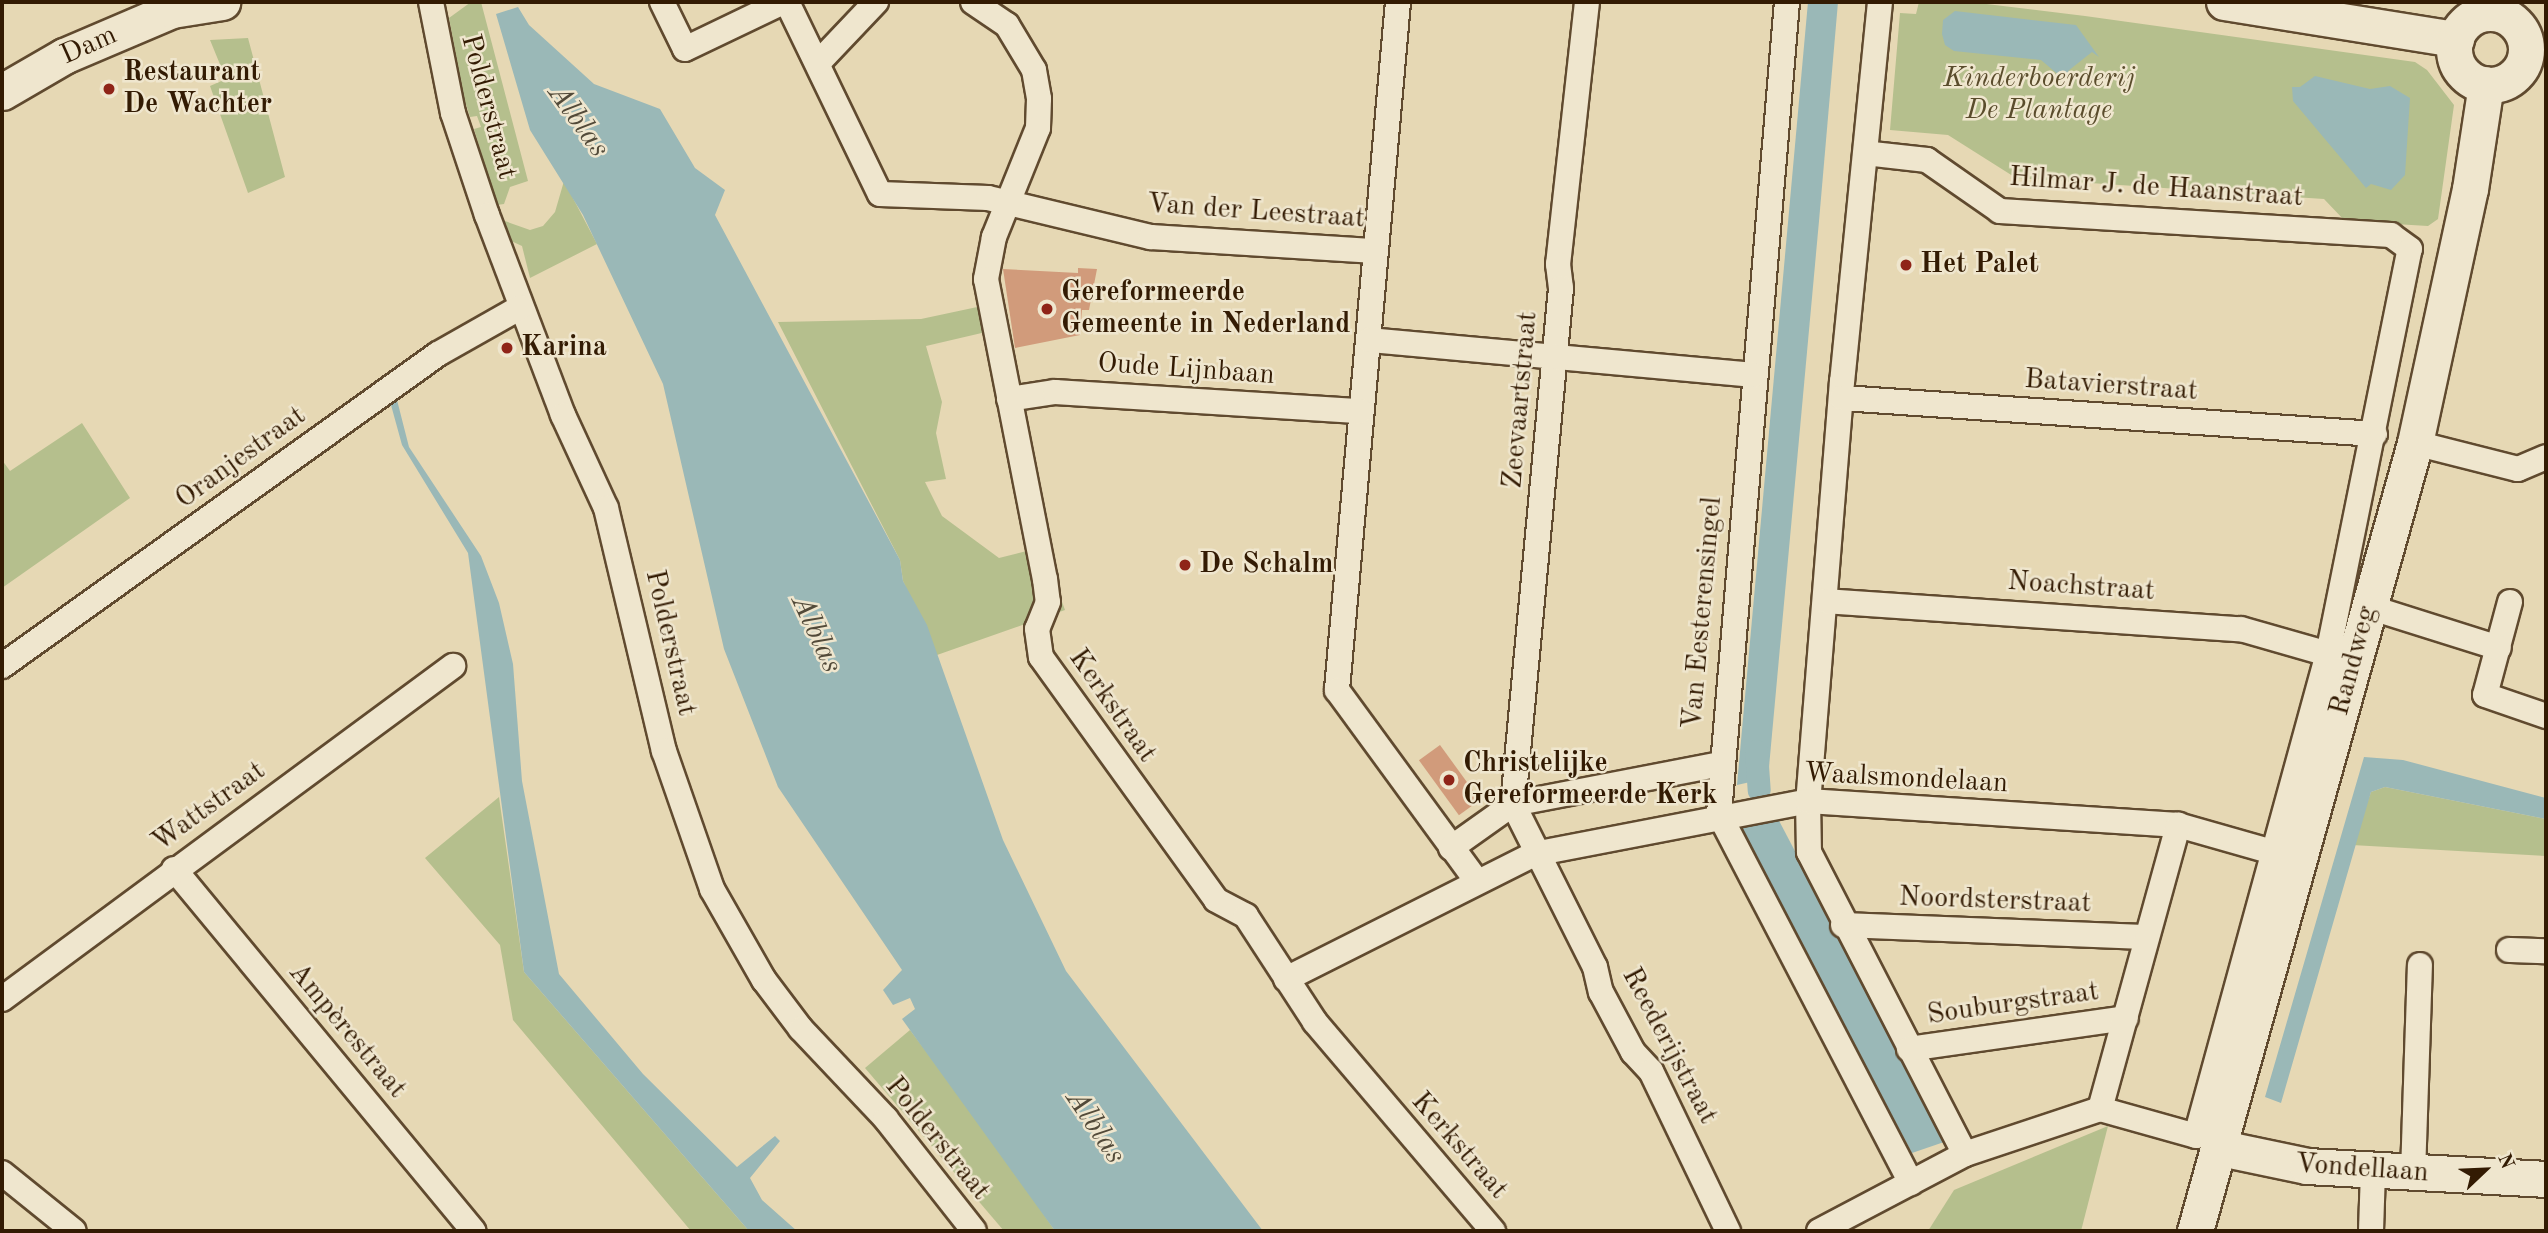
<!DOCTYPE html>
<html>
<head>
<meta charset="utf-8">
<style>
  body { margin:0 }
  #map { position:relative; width:2548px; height:1233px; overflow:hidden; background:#e6d8b4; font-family:"Old Standard TT",serif }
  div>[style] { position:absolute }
  .green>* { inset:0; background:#b5bf8d }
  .water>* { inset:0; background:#9ab8b7 }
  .canal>* { height:23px; margin:-11.5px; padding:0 11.5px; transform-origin:11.5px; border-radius:11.5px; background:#9ab8b7 }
  .building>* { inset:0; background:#d19b7b; transform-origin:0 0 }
  .roads { filter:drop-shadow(2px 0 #604a2f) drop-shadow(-2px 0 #604a2f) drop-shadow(0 2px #604a2f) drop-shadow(0 -2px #604a2f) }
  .street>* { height:24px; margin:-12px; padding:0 12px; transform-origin:12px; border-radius:12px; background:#efe6ce }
  .secondary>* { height:35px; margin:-17.5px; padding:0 17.5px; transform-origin:17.5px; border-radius:17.5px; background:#efe6ce }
  .secondary>.ring { margin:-17.5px; padding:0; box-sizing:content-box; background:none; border:35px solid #efe6ce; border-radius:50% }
  .dots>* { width:19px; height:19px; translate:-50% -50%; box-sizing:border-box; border:4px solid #efe6ce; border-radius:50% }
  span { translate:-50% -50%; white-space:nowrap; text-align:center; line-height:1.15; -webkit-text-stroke:5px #efe6ce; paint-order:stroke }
  .street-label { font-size:28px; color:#331b03 }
  .poi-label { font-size:28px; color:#331b03; font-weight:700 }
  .left { translate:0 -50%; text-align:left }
  .park-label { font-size:28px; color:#5a4c2c; font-style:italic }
  .water-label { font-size:30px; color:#524a39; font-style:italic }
  .frame { position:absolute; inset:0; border:4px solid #331b03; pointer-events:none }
  .north { position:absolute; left:2450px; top:1135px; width:70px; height:70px; -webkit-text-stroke:5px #efe6ce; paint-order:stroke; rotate:67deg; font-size:19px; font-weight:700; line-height:28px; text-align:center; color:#331b03 }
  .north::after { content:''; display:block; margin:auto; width:24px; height:32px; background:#331b03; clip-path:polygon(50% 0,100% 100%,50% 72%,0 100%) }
</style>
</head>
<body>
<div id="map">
  <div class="green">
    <div style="clip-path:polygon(471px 2px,481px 2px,528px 181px,510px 187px,504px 204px,497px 205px,474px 129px,481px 127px,477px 116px,470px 117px,464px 98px,449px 18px)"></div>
    <div style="clip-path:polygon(1919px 2px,1970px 2px,2085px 16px,2415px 62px,2427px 70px,2454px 105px,2438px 219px,2428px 226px,2345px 221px,2324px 199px,2016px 178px,1948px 135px,1890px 130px,1900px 13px,1916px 14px)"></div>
    <div style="clip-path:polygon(248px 38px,285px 177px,248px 193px,210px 86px,226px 79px,210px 40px)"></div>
    <div style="clip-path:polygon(564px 181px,597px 244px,530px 278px,522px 246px,509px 240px,502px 220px,530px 230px,543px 226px,555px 212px)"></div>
    <div style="clip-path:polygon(982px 306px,986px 332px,926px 346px,942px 402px,936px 433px,946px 479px,925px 482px,942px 516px,999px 558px,1042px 547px,1065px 610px,937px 655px,903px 581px,900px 560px,778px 322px,921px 319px)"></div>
    <div style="clip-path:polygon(82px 423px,130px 498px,2px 588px,2px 460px,10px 471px)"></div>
    <div style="clip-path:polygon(2385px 787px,2546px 819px,2546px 856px,2352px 845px,2371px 792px)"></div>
    <div style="clip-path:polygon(499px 797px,524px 972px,749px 1231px,691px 1231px,513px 1020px,500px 945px,425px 858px)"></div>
    <div style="clip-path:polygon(910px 1030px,997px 1146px,1055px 1231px,1004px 1231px,865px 1068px)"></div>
    <div style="clip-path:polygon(2108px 1126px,2081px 1231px,1928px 1231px,1954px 1190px)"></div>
  </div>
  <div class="water">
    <div style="clip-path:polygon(1808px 2px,1838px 2px,1819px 221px,1768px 778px,1737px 785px)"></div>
    <div style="clip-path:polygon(518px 7px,529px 25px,594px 84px,660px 109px,695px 168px,725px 190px,715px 215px,900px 560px,903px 581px,927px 625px,1003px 840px,1066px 971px,1263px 1231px,1055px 1231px,902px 1019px,915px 1009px,910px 998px,893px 1005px,883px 990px,902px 970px,778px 787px,724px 649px,663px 384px,583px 215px,530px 130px,496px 14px)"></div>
    <div style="clip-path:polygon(1955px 11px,2076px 25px,2099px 57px,2092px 52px,2068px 71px,2073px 78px,2067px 82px,2041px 60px,1954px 51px,1945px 45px,1942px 34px,1943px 20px)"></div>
    <div style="clip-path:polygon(2315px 76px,2370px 89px,2390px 86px,2410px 98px,2405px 175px,2391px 190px,2371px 184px,2366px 188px,2293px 101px,2292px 87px,2300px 87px)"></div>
    <div style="clip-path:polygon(397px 400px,409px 447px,481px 556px,499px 603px,513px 664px,522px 781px,559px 974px,643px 1074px,737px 1167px,775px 1136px,780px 1141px,750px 1178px,762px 1200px,797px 1231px,749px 1231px,524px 972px,468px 553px,402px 445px,391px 405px)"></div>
    <div style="clip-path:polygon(2364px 757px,2403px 760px,2546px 798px,2546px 819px,2385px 787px,2371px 792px,2281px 1103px,2265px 1097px)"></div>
    <div style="clip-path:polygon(1776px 815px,1947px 1141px,1912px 1153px,1770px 889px,1737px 826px)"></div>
  </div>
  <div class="canal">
    <div style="left:1756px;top:751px;width:39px;rotate:86deg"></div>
  </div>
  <div class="building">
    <div style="clip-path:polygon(1078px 268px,1097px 269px,1089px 310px,1082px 310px,1080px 335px,1015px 348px,1003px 269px,1078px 273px)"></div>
    <div style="left:1440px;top:745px;width:68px;height:26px;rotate:54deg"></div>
  </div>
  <div class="roads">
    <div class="street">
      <div style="left:431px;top:2px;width:113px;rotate:78.8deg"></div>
      <div style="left:453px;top:113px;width:108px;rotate:71.6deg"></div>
      <div style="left:487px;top:215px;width:214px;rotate:69.2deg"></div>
      <div style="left:563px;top:415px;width:102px;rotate:65.2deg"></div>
      <div style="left:606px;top:508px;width:250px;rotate:76.6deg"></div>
      <div style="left:664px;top:751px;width:146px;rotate:70.8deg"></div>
      <div style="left:712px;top:889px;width:105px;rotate:60.3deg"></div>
      <div style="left:764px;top:980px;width:61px;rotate:52.9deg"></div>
      <div style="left:801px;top:1029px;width:124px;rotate:46.6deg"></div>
      <div style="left:886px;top:1119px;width:142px;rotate:51.8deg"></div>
      <div style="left:662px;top:2px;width:52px;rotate:63.9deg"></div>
      <div style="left:685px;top:49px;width:109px;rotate:-25.6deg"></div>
      <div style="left:787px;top:2px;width:213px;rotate:64.2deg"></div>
      <div style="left:880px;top:194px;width:108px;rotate:2.1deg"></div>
      <div style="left:988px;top:198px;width:168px;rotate:13.5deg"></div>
      <div style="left:1151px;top:237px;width:225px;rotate:3.6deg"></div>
      <div style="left:973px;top:2px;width:41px;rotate:34.1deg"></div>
      <div style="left:1007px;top:25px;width:52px;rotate:59deg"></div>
      <div style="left:1034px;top:70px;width:29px;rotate:80deg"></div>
      <div style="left:1039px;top:99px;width:29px;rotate:92deg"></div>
      <div style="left:1038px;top:128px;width:118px;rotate:112deg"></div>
      <div style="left:994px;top:237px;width:43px;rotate:100.8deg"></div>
      <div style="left:986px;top:279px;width:306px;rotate:78.9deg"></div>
      <div style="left:1045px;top:579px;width:23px;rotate:83deg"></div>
      <div style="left:1048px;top:602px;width:29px;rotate:112deg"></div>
      <div style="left:1037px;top:629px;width:28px;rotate:82deg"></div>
      <div style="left:1041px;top:657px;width:299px;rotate:54.2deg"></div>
      <div style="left:1216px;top:900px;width:34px;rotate:28deg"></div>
      <div style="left:1246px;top:916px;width:126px;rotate:56.9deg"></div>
      <div style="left:1315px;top:1022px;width:275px;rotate:49.6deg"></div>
      <div style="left:1398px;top:2px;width:691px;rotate:95.07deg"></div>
      <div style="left:1337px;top:690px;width:235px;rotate:53.8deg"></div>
      <div style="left:1587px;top:2px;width:264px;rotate:96.3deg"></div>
      <div style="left:1558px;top:264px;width:24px;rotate:83deg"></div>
      <div style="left:1561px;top:288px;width:518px;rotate:95.31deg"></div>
      <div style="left:1513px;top:804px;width:182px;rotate:63.3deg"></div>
      <div style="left:1595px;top:967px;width:26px;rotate:77deg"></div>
      <div style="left:1601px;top:992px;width:68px;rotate:61.9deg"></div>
      <div style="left:1633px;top:1052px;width:26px;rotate:47deg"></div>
      <div style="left:1651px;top:1071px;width:178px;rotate:64.3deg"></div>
      <div style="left:1787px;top:2px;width:815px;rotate:94.79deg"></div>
      <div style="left:1719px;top:814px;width:416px;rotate:62.5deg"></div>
      <div style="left:1880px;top:2px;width:381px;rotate:95.7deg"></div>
      <div style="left:1842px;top:381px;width:421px;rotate:94.6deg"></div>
      <div style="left:1808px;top:801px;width:51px;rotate:88.9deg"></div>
      <div style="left:1809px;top:852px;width:340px;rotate:62.7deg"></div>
      <div style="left:2498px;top:14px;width:12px;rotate:-85deg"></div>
      <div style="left:819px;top:62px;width:83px;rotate:-46.5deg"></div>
      <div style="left:1369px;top:340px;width:386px;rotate:5.2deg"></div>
      <div style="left:1842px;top:398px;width:534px;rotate:3.86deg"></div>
      <div style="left:1009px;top:399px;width:47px;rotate:-8.7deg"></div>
      <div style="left:1055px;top:392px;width:306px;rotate:3.6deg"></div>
      <div style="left:2415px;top:443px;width:106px;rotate:14.2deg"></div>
      <div style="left:2518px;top:469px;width:30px;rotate:-23deg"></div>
      <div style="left:1825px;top:601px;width:417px;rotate:3.9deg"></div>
      <div style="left:2241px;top:629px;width:91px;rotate:16deg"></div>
      <div style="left:2510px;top:602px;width:96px;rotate:105deg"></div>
      <div style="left:2485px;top:695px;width:65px;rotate:19deg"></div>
      <div style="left:2369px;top:607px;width:136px;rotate:17.5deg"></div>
      <div style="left:2px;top:666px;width:536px;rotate:-35.59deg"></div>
      <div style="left:438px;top:354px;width:95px;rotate:-29.5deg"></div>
      <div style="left:1451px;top:848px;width:76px;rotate:-35.4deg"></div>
      <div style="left:1513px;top:804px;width:211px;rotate:-10.9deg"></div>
      <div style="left:174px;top:869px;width:470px;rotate:50.4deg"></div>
      <div style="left:1843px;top:925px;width:302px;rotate:2.3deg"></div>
      <div style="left:2509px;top:950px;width:37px;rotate:2deg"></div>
      <div style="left:1286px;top:979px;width:278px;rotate:-26.7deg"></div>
      <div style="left:1534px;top:854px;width:279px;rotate:-10.9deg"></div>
      <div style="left:1808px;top:801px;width:371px;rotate:3.7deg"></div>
      <div style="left:2178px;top:825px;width:102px;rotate:15.9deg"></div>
      <div style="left:2px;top:999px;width:561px;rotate:-36.44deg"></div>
      <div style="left:1909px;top:1049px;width:219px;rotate:-8.1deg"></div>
      <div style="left:2100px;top:1109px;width:295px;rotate:-74.6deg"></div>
      <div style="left:2px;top:1173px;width:92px;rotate:38.9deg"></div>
      <div style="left:2413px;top:1174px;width:209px;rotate:-88.1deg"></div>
      <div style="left:1819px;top:1231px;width:165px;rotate:-27.8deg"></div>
      <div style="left:1965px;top:1154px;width:142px;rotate:-18.4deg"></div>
      <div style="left:2100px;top:1109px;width:100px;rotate:15.7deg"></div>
      <div style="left:2196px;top:1136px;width:500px;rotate:-74.7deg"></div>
      <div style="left:2328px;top:654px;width:413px;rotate:-78.6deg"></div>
      <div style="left:2410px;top:249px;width:24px;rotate:-144deg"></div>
      <div style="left:2391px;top:235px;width:392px;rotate:-176.5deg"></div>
      <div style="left:2000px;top:211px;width:89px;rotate:-145.1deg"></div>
      <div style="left:1927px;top:160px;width:62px;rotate:-173.6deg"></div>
      <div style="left:2371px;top:1231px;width:59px;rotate:-88.1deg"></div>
    </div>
    <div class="secondary">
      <div style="left:2224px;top:2px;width:235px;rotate:9.1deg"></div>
      <div class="ring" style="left:2454px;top:13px;width:37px;height:37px"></div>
      <div style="left:2px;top:92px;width:72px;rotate:-30.1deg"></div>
      <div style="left:64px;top:56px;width:117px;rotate:-23.1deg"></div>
      <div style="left:172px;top:10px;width:51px;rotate:-9.1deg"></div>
      <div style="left:2221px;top:1148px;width:88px;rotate:11.8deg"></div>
      <div style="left:2307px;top:1166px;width:239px;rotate:3.1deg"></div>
      <div style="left:2195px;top:1231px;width:818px;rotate:-74.4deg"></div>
      <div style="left:2415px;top:443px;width:260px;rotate:-77.8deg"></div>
      <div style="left:2470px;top:189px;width:106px;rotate:-81.3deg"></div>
    </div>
  </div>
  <div class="dots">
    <div style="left:109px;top:89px;background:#8f2418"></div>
    <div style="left:1906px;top:265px;background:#8f2418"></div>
    <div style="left:1047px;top:309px;background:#8f2418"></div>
    <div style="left:507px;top:348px;background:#8f2418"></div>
    <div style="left:1185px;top:565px;background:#8f2418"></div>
    <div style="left:1449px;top:780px;background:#8f2418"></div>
  </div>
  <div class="street-label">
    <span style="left:89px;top:46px;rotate:-24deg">Dam</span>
    <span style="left:488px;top:107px;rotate:75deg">Polderstraat</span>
    <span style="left:2156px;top:188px;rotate:4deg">Hilmar J. de Haanstraat</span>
    <span style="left:1256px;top:212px;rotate:4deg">Van der Leestraat</span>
    <span style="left:1186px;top:370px;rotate:4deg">Oude Lijnbaan</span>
    <span style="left:2111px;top:386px;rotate:4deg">Batavierstraat</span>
    <span style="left:1521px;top:400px;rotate:-85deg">Zeevaartstraat</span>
    <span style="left:241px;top:458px;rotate:-36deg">Oranjestraat</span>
    <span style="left:2081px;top:587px;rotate:4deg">Noachstraat</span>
    <span style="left:1703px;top:613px;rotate:-85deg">Van Eesterensingel</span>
    <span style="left:670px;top:643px;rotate:77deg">Polderstraat</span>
    <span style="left:2354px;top:661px;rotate:-75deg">Randweg</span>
    <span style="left:1112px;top:706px;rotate:55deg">Kerkstraat</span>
    <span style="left:1906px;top:779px;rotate:3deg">Waalsmondelaan</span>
    <span style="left:209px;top:807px;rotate:-36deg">Wattstraat</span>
    <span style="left:1995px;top:901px;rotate:2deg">Noordsterstraat</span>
    <span style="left:2013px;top:1004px;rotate:-8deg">Souburgstraat</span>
    <span style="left:347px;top:1031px;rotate:50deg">Ampèrestraat</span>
    <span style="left:1669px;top:1046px;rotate:62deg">Reederijstraat</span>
    <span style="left:937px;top:1139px;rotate:51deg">Polderstraat</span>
    <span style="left:1459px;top:1146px;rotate:49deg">Kerkstraat</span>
    <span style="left:2362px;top:1169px;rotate:4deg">Vondellaan</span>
  </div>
  <div class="poi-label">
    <span class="left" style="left:123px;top:89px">Restaurant<br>De Wachter</span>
    <span class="left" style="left:1920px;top:265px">Het Palet</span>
    <span class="left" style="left:1061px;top:309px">Gereformeerde<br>Gemeente in Nederland</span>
    <span class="left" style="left:521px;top:348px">Karina</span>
    <span class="left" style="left:1199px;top:565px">De Schalm</span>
    <span class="left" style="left:1463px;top:780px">Christelijke<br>Gereformeerde Kerk</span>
  </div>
  <div class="park-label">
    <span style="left:2039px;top:95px">Kinderboerderij<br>De Plantage</span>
  </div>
  <div class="water-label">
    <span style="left:578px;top:121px;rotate:54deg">Alblas</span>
    <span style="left:816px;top:634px;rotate:65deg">Alblas</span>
    <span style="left:1095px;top:1127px;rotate:56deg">Alblas</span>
  </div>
  <div class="frame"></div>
  <div class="north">N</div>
</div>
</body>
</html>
